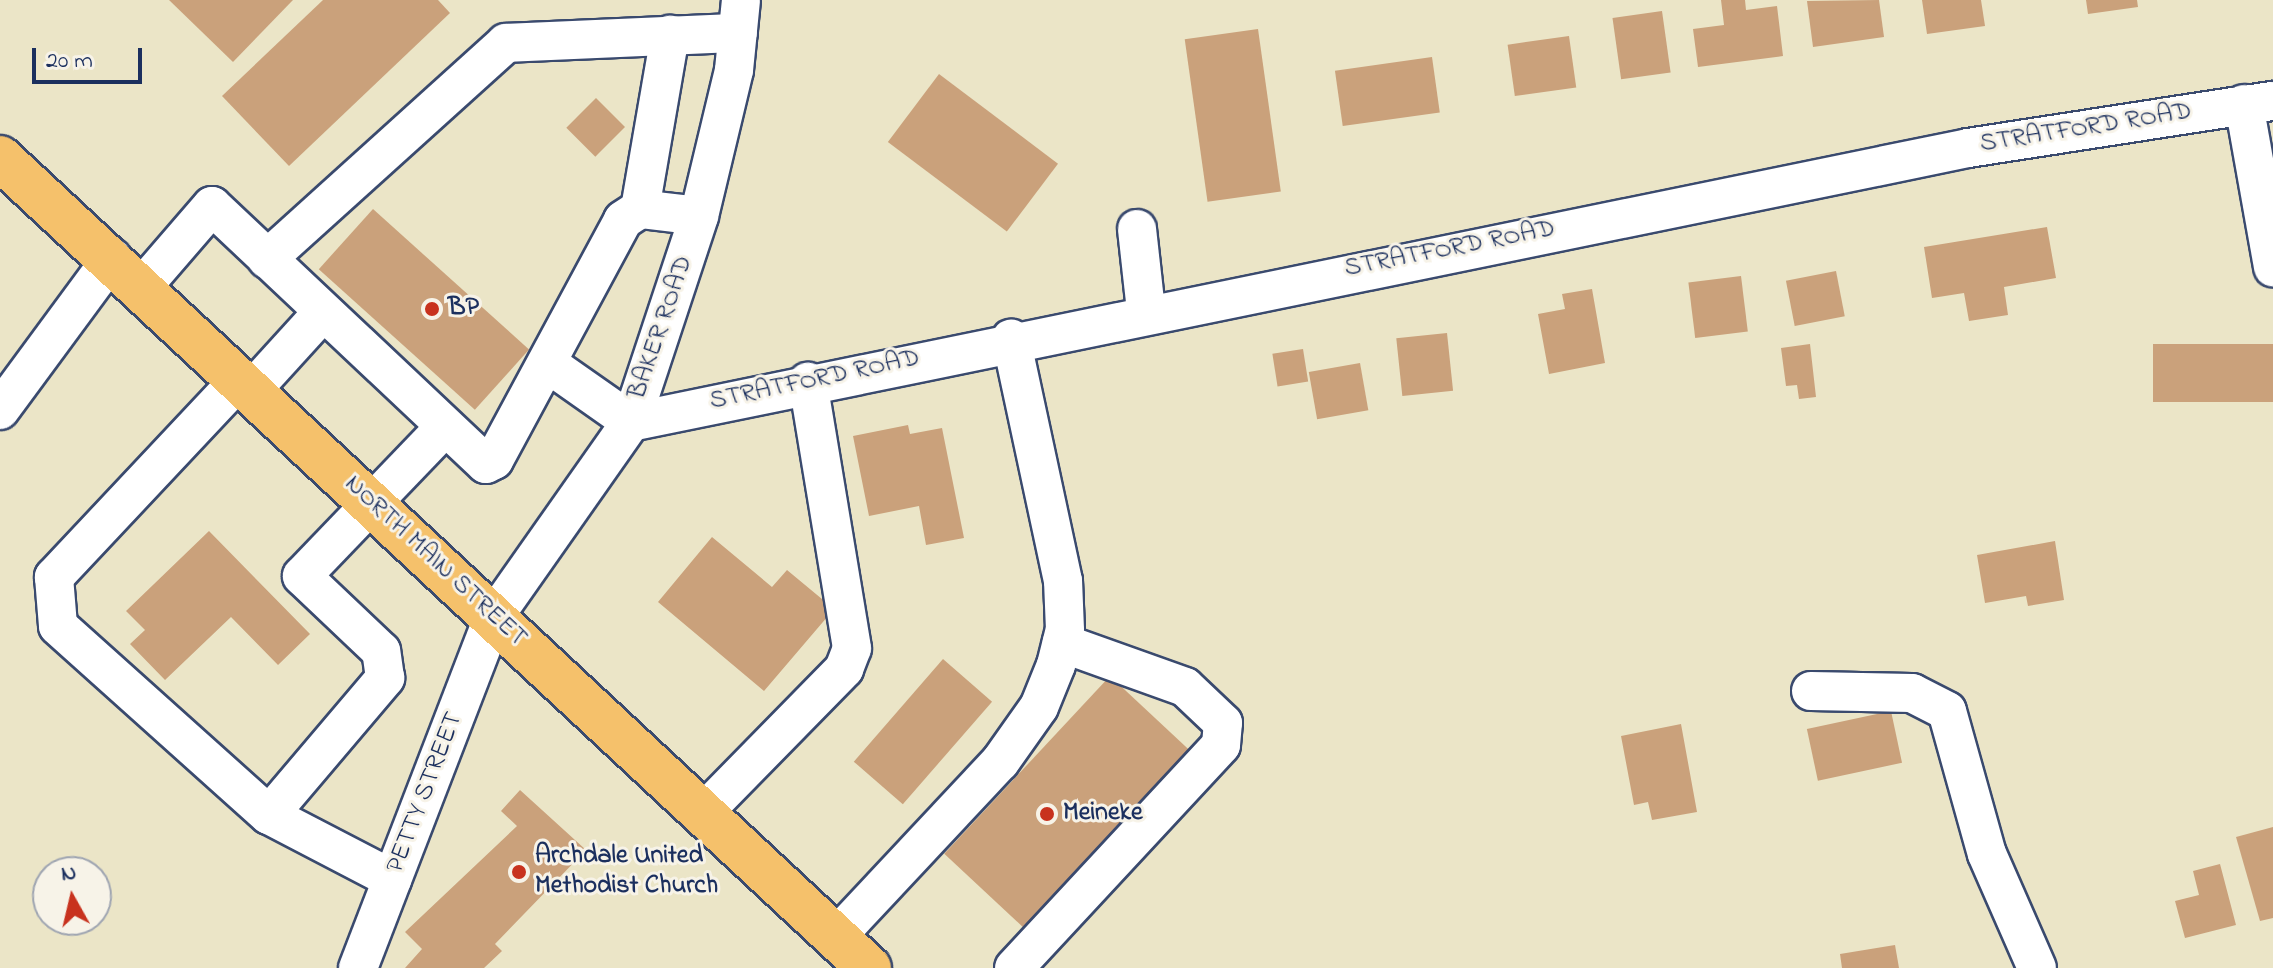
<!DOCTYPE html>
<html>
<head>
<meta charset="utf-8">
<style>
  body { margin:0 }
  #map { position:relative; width:2273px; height:968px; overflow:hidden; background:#ebe5c7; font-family:"Indie Flower",sans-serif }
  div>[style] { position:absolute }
  .building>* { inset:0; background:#caa17b; transform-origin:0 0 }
  .roads { filter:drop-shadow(2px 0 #3a4a6e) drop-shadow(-2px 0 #3a4a6e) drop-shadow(0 2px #3a4a6e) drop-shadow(0 -2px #3a4a6e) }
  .minor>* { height:38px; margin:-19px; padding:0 19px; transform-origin:19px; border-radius:19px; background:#fff }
  .major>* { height:44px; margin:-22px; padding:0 22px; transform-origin:22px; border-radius:22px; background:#f5c16b }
  .dots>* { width:22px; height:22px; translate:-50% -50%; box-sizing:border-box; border:4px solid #f7f3e8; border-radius:50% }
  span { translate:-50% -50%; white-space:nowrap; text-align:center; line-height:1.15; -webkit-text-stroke:6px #f7f3e8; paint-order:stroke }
  .street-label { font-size:26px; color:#1b2f5e }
  .poi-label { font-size:26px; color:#1b2f5e; font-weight:700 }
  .left { translate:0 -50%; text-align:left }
  .north { position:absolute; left:32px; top:856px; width:80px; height:80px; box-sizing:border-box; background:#f7f3e8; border:2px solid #9fa5b1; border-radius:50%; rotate:352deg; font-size:22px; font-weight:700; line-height:32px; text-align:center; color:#1b2f5e }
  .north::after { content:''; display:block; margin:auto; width:28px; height:36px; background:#c8321e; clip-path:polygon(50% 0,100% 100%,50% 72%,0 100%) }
  .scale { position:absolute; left:32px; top:48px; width:110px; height:36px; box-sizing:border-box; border:4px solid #1b2f5e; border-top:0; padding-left:10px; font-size:24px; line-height:28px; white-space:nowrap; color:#1b2f5e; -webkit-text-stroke:6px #f7f3e8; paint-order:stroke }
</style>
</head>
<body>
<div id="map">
  <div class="building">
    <div style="clip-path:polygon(169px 0,293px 0,233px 62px)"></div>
    <div style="clip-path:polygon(323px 0,438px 0,450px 13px,289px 166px,222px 96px)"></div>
    <div style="clip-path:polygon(1721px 0,1745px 0,1746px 10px,1777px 6px,1783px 56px,1698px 67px,1693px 29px,1724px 25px)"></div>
    <div style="clip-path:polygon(1879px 0,1884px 37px,1813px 47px,1807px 1px)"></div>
    <div style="clip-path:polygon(1922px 0,1981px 0,1985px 26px,1927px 34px)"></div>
    <div style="clip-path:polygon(2086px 0,2137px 0,2138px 7px,2088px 14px)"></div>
    <div style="left:1662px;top:11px;width:62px;height:50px;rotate:82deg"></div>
    <div style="left:1258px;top:29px;width:164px;height:74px;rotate:82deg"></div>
    <div style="left:1569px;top:36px;width:52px;height:62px;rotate:82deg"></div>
    <div style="left:1432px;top:57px;width:56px;height:98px;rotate:82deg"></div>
    <div style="left:939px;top:74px;width:149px;height:85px;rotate:37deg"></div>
    <div style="left:596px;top:98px;width:41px;height:42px;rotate:45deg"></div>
    <div style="left:373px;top:209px;width:210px;height:81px;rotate:42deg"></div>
    <div style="clip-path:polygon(2047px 227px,2056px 278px,2004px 287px,2008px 315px,1969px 321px,1964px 293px,1932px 298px,1924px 247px)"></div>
    <div style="left:1836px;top:271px;width:46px;height:51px;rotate:79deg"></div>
    <div style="left:1741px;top:276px;width:56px;height:53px;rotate:83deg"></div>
    <div style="clip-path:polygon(1592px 289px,1605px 363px,1549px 374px,1538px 314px,1565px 309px,1562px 294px)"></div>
    <div style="left:1447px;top:333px;width:58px;height:51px;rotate:84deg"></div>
    <div style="clip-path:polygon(1810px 344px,1816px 397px,1799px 399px,1797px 385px,1786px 386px,1781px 348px)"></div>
    <div style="left:2273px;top:344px;width:58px;height:120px;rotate:90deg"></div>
    <div style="left:1303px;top:349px;width:33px;height:31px;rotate:81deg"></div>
    <div style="left:1360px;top:363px;width:48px;height:52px;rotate:80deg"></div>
    <div style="clip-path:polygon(908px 425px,910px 434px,942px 428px,964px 538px,926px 545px,919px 506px,869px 516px,853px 436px)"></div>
    <div style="clip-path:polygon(209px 531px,310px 634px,278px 665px,231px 617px,165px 680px,130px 644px,145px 630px,126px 611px)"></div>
    <div style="clip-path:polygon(712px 537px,772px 587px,787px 570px,834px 609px,764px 691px,658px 602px)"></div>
    <div style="clip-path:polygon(2055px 541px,2064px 600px,2028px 606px,2026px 596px,1985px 603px,1977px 555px)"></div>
    <div style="left:943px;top:659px;width:65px;height:136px;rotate:41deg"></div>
    <div style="left:1110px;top:676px;width:111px;height:243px;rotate:43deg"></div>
    <div style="left:1891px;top:711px;width:53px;height:86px;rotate:78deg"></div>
    <div style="clip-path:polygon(1681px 724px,1697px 812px,1652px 820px,1648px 802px,1634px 805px,1621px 736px)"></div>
    <div style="clip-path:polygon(520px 790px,586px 850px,495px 944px,502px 951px,484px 968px,405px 968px,422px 949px,405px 932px,517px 826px,501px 811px)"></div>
    <div style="clip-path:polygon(2273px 827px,2273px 918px,2260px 921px,2236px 837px)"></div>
    <div style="clip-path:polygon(2220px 864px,2236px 925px,2185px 938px,2175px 901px,2199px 895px,2193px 871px)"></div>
    <div style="clip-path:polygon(1895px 945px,1899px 968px,1842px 968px,1840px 954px)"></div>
  </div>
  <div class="roads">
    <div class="minor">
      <div style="left:2244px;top:104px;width:166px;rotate:79.9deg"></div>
      <div style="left:640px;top:209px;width:177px;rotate:-80.2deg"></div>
      <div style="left:1137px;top:229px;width:81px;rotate:83.7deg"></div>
      <div style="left:267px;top:259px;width:322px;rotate:-42.1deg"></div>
      <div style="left:506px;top:43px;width:232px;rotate:-2.5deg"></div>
      <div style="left:142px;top:287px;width:107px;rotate:-49.2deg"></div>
      <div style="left:212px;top:206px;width:376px;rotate:43.3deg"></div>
      <div style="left:486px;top:464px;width:9px;rotate:-27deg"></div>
      <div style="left:494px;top:460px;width:272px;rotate:-61.7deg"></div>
      <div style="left:623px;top:220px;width:20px;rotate:-33deg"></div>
      <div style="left:640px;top:209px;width:59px;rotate:6.8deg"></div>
      <div style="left:547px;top:363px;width:103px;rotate:35.1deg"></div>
      <div style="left:631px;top:422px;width:1365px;rotate:-11.58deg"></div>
      <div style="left:1968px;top:148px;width:309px;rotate:-8.8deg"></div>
      <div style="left:240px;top:379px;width:272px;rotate:133.2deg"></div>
      <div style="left:54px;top:577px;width:49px;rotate:85.3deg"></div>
      <div style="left:58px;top:626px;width:283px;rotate:41.9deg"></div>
      <div style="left:269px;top:815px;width:139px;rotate:27.5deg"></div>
      <div style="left:252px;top:390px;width:104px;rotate:-47.7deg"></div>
      <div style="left:0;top:410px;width:189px;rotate:-53.6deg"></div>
      <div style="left:1811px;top:691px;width:101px;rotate:1.1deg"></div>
      <div style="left:1912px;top:693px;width:39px;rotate:27deg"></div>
      <div style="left:1947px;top:711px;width:148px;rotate:74.4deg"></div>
      <div style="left:1987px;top:854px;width:124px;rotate:66.3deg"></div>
      <div style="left:703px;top:813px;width:202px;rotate:-45.6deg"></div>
      <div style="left:844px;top:669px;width:22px;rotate:-69deg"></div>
      <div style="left:852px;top:648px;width:270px;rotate:-99.4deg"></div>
      <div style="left:269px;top:815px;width:180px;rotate:-49.7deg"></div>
      <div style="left:385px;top:678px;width:27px;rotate:-98deg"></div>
      <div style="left:381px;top:651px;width:109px;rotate:-136.5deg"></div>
      <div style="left:302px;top:576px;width:204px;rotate:-46.2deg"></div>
      <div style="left:836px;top:937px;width:240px;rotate:-46.9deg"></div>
      <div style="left:1000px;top:762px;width:67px;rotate:-54.7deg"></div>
      <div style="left:1039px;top:707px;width:45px;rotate:-68deg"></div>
      <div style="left:1056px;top:665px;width:36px;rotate:-76deg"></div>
      <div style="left:1065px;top:630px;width:49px;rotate:-92.3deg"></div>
      <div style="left:1063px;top:581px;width:248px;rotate:-102.1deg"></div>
      <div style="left:358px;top:968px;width:375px;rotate:-68.9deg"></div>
      <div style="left:493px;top:618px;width:240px;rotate:-54.9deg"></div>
      <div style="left:631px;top:422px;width:217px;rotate:-71.7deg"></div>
      <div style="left:699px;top:216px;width:150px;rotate:-76.5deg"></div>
      <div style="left:734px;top:70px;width:70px;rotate:-84.3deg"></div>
      <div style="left:1014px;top:968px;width:304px;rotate:-47.1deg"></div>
      <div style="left:1221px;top:745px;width:22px;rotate:-85deg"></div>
      <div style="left:1223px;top:723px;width:52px;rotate:-136.5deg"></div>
      <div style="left:1185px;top:687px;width:131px;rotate:-160.3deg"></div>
    </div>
    <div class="major">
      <div style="left:0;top:158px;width:1188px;rotate:42.99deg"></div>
    </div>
  </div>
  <div class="dots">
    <div style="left:432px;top:309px;background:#c8321e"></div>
    <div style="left:1047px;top:814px;background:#c8321e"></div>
    <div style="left:519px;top:872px;background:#c8321e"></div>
  </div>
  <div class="street-label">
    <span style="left:2086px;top:129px;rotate:-9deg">STRATFORD ROAD</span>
    <span style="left:1450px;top:250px;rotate:-11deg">STRATFORD ROAD</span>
    <span style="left:662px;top:328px;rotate:-71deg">BAKER ROAD</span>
    <span style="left:815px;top:381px;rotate:-12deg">STRATFORD ROAD</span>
    <span style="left:435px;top:562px;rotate:43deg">NORTH MAIN STREET</span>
    <span style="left:426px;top:793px;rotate:-69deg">PETTY STREET</span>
  </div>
  <div class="poi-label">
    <span class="left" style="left:448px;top:309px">BP</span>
    <span class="left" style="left:1063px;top:814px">Meineke</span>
    <span class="left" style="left:535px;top:872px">Archdale United<br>Methodist Church</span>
  </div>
  <div class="north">N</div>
  <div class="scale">20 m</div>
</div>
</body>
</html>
